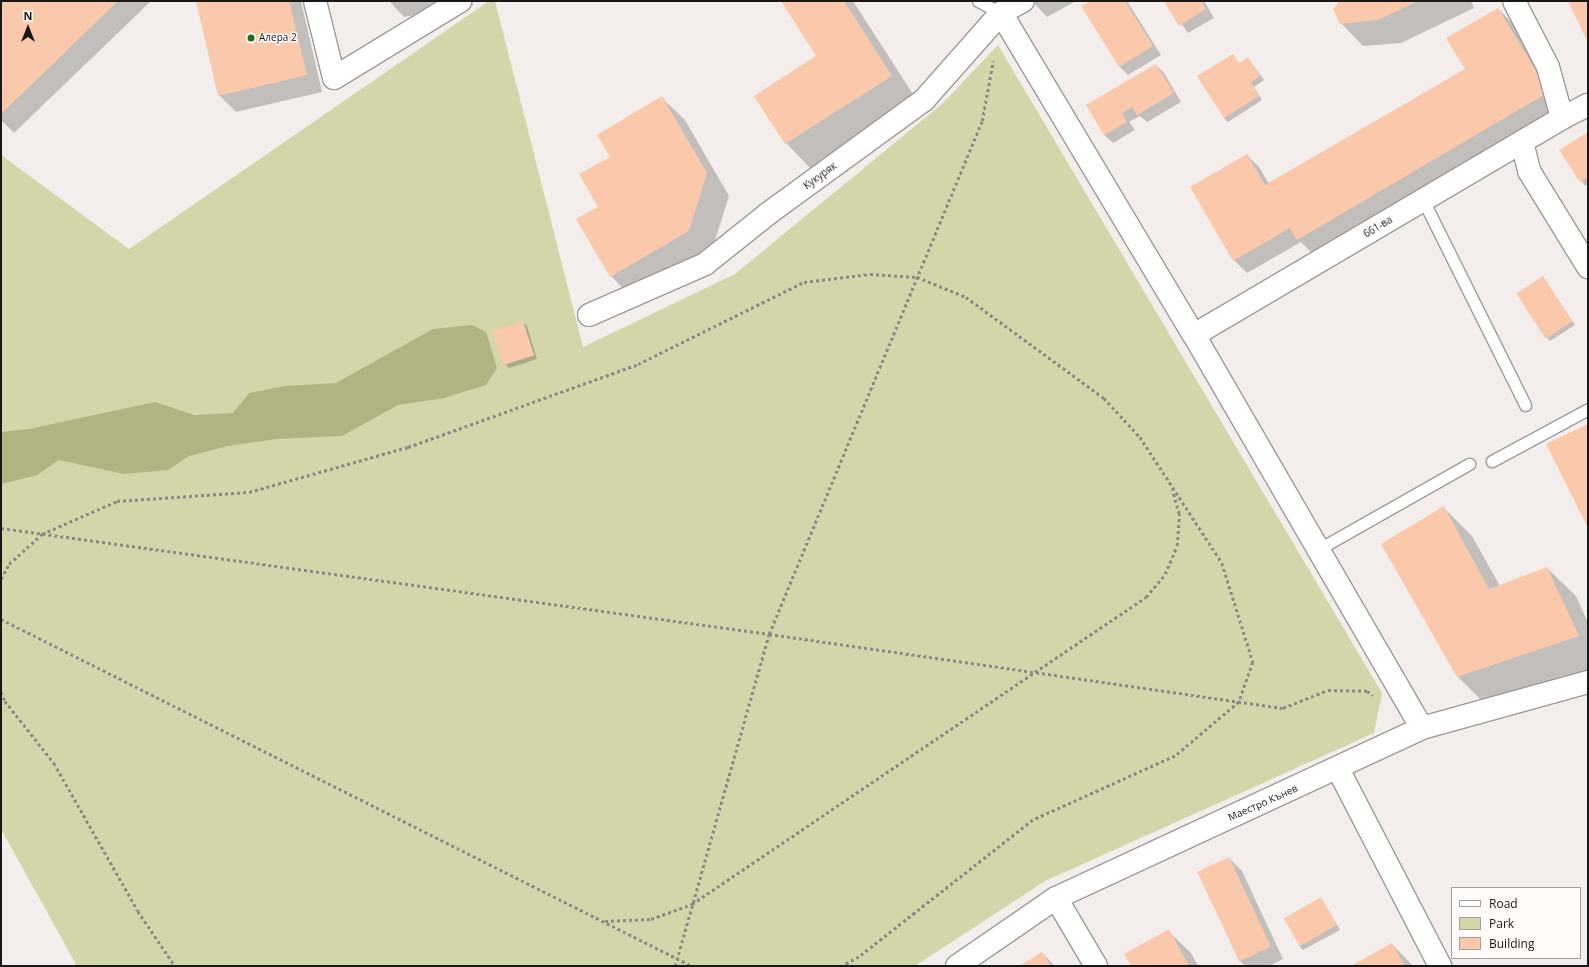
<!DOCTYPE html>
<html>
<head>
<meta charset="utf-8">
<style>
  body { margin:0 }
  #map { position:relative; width:1589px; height:967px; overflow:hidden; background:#f3eeeb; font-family:"Open Sans",sans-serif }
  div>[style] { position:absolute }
  .green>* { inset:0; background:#d3d6a9 }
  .forest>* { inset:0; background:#b0b481 }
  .shadow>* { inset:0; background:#0003 }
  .building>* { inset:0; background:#fac8ab; transform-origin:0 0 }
  .path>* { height:2.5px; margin-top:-1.25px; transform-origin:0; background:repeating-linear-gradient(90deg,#8c8886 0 3px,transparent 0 6px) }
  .roads { filter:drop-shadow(1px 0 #9f9a98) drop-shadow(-1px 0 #9f9a98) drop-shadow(0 1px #9f9a98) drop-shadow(0 -1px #9f9a98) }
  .lane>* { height:11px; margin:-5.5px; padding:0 5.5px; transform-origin:5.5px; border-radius:5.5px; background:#fff }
  .street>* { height:22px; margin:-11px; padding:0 11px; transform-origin:11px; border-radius:11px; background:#fff }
  .dots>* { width:11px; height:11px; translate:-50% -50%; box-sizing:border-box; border:2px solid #fffcfa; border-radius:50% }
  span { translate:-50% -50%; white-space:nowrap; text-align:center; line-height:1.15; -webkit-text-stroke:3px #fffcfa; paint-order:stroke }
  .poi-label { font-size:10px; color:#1a1817 }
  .left { translate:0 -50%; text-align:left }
  .street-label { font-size:10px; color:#1a1817 }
  .frame { position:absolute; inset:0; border:2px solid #1a1817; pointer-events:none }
  .legend { position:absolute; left:1451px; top:887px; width:130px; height:72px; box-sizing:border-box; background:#fffcfa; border:1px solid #a3a19f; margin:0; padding:5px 7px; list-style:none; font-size:12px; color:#1a1817 }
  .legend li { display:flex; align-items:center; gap:8px; height:20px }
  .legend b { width:20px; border:1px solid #a3a19f }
  .north { position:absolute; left:8px; top:8px; width:40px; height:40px; -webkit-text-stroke:3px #fffcfa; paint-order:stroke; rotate:0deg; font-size:11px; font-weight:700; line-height:16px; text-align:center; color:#1a1817 }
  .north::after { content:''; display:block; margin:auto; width:14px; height:18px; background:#1a1817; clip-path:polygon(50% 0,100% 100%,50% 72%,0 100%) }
</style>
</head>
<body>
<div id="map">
  <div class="green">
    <div style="clip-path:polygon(489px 1px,495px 1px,583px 347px,735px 274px,942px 104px,998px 45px,1382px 693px,1374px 733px,1045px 881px,915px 966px,77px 966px,1px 829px,1px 155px,129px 249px)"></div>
  </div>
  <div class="forest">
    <div style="clip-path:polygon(472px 325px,486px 332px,497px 368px,486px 385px,444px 398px,398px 405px,342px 436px,276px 439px,228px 446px,189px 456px,168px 470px,124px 474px,59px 460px,37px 475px,1px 484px,1px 432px,29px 429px,155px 402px,194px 415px,233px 413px,249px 393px,285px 386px,336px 383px,433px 329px)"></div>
  </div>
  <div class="shadow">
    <div style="clip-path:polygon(1px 1px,151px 1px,14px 133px,1px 120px)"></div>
    <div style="clip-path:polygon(197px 1px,301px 1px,322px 92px,236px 112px,219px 95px)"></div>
    <div style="clip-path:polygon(389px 1px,473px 1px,473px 5px,404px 17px)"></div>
    <div style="clip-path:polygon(782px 1px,853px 1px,920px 105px,814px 172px,786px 143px,818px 56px)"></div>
    <div style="clip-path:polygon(1032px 1px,1076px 1px,1047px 17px)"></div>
    <div style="clip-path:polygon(1092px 1px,1127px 1px,1161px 55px,1128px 75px,1119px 66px)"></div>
    <div style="clip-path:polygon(1165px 1px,1204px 1px,1214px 18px,1188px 33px)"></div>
    <div style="clip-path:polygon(1341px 1px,1471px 1px,1474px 8px,1401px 43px,1363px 46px,1341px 23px)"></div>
    <div style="clip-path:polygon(1498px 9px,1515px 25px,1564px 109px,1434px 186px,1431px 182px,1311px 252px,1301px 242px,1247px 273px,1234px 260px,1191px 187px,1247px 155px,1259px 167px,1269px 184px,1466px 69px)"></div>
    <div style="clip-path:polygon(1233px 55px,1239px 64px,1248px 58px,1264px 80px,1254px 87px,1262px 100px,1228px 122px,1224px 118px)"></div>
    <div style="clip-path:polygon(1156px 65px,1164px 73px,1181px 102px,1147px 122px,1140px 116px,1129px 122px,1135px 130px,1113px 143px,1104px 135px,1087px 105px)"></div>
    <div style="clip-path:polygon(662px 98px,685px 120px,729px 196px,711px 253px,633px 299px,611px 276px,599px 207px,611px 157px)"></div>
    <div style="clip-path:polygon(1588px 133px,1588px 184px,1585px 186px,1561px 150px)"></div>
    <div style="clip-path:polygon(1542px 277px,1575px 325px,1550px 341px,1546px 337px)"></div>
    <div style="clip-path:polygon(523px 322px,527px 326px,537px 359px,509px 368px,505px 364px)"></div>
    <div style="clip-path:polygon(1444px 508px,1472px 536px,1500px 586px,1547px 568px,1576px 596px,1588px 623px,1588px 671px,1486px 705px,1457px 676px)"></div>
    <div style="clip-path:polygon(1229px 858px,1242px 871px,1283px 959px,1269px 966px,1245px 966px,1240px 961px,1199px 872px)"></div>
    <div style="clip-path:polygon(1321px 898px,1340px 930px,1303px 950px,1299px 946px)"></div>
    <div style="clip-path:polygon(1168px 931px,1191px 953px,1198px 966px,1132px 966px)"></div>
    <div style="clip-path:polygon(1392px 944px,1413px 966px,1353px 966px)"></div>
    <div style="clip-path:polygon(1042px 953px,1055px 966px,1021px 966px)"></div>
  </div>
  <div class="building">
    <div style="clip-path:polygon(1px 1px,118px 1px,1px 114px)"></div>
    <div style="clip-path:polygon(196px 1px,289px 1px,307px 75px,218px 96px)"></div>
    <div style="clip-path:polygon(781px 1px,844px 1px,892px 76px,785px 144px,754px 96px,816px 56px)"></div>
    <div style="clip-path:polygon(1090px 1px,1125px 1px,1153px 46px,1119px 67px,1081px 6px)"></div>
    <div style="clip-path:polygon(1164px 1px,1201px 1px,1206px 9px,1179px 26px)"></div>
    <div style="clip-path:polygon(1340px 1px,1418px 1px,1378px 20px,1340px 24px,1333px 9px)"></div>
    <div style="clip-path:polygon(1568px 1px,1588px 1px,1588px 43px)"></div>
    <div style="clip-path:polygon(1498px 8px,1549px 92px,1297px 240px,1290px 228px,1233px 261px,1190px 187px,1247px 154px,1265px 185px,1465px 69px,1446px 38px)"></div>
    <div style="clip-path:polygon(1233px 54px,1239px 63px,1248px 57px,1260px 76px,1251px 82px,1259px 96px,1224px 118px,1197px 76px)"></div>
    <div style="clip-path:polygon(1156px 64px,1174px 93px,1137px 115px,1132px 107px,1122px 113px,1127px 122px,1104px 135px,1086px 105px)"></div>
    <div style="clip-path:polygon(662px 96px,707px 173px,689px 231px,610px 277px,576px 219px,598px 207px,579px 174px,610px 157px,597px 135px)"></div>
    <div style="clip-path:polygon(1588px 132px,1588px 177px,1580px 182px,1559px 150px)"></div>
    <div style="left:1543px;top:276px;width:54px;height:32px;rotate:57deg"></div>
    <div style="left:523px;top:321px;width:36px;height:32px;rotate:72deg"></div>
    <div style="clip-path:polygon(1588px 424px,1588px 528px,1546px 444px)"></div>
    <div style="clip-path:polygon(1444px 506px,1489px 589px,1547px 567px,1579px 636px,1457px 677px,1381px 544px)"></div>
    <div style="left:1229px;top:857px;width:99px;height:35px;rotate:65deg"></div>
    <div style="left:1321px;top:897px;width:32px;height:43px;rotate:60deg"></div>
    <div style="clip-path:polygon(1169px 929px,1189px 966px,1131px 966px,1124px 954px)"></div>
    <div style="clip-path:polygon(1392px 943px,1405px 966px,1351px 966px)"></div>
    <div style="clip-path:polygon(1042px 952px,1051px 966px,1019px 966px)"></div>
  </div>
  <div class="path">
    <div style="left:1px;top:528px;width:775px;rotate:7.86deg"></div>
    <div style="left:769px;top:634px;width:519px;rotate:8.19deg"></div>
    <div style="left:1283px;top:708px;width:48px;rotate:-21.8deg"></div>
    <div style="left:1328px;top:690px;width:39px;rotate:1deg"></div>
    <div style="left:1367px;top:691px;width:7px;rotate:34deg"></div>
    <div style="left:1px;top:579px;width:17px;rotate:-62deg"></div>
    <div style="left:9px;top:564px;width:45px;rotate:-42.3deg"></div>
    <div style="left:42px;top:534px;width:82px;rotate:-23.7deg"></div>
    <div style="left:117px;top:501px;width:132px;rotate:-3.9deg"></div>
    <div style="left:249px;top:492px;width:165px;rotate:-15.8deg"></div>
    <div style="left:408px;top:447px;width:245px;rotate:-19.8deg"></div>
    <div style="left:638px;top:364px;width:185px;rotate:-26.3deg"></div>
    <div style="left:804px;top:282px;width:66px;rotate:-6.9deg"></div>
    <div style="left:870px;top:274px;width:47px;rotate:3.7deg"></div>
    <div style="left:917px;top:277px;width:53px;rotate:22.2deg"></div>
    <div style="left:966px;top:297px;width:171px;rotate:36.2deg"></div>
    <div style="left:1104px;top:398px;width:53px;rotate:47.3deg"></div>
    <div style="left:1140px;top:437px;width:150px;rotate:56.9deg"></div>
    <div style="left:1222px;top:563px;width:104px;rotate:72.6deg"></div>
    <div style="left:1253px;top:662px;width:42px;rotate:109.3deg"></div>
    <div style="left:1239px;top:702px;width:84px;rotate:139.8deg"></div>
    <div style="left:1175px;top:756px;width:156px;rotate:155.7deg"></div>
    <div style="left:1033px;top:820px;width:221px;rotate:141.8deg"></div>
    <div style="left:859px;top:957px;width:19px;rotate:152deg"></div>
    <div style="left:1px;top:619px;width:773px;rotate:26.66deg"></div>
    <div style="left:1px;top:692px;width:10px;rotate:66deg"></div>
    <div style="left:5px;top:701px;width:79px;rotate:51.7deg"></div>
    <div style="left:54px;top:763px;width:170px;rotate:60.4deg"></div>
    <div style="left:138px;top:911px;width:66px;rotate:56.1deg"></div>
    <div style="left:605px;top:921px;width:46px;rotate:-2.5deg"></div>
    <div style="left:651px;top:919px;width:44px;rotate:-20.1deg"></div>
    <div style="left:692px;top:904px;width:548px;rotate:-34.07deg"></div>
    <div style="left:1146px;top:597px;width:30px;rotate:-50deg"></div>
    <div style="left:1165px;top:574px;width:30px;rotate:-67deg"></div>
    <div style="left:1177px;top:546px;width:32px;rotate:-86deg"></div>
    <div style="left:1179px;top:514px;width:25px;rotate:-106deg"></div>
    <div style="left:675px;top:966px;width:345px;rotate:-74.2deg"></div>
    <div style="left:769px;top:634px;width:555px;rotate:-67.45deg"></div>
    <div style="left:982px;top:121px;width:61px;rotate:-79.6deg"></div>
  </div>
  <div class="roads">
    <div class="lane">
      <div style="left:978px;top:1px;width:26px;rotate:28deg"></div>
      <div style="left:1423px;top:200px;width:229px;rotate:63.5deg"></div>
      <div style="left:1492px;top:461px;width:109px;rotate:-28.4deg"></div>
      <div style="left:1317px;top:550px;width:175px;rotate:-29.5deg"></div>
    </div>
    <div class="street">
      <div style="left:315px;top:1px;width:79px;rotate:76.1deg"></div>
      <div style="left:334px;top:78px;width:148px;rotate:-31.4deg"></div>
      <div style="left:1514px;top:1px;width:74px;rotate:62.7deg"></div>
      <div style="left:1548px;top:67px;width:53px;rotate:74.6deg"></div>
      <div style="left:1001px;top:13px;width:375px;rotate:59.1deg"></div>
      <div style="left:1194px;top:335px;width:454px;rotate:59.9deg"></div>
      <div style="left:1522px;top:142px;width:30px;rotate:76deg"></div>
      <div style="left:1529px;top:171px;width:113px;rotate:58.4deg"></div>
      <div style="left:589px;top:315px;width:127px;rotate:-23.7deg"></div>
      <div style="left:705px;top:264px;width:82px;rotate:-38.6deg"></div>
      <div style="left:769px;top:213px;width:192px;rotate:-36.1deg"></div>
      <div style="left:924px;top:100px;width:116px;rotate:-48.5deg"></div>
      <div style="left:1001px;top:13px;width:25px;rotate:-29deg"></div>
      <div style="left:1194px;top:335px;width:427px;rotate:-30.5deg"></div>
      <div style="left:1562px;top:118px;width:29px;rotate:-27deg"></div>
      <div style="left:1338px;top:769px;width:222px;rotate:62.6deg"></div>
      <div style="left:1056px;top:898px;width:79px;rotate:59.5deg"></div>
      <div style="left:957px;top:966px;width:120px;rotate:-34.5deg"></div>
      <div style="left:1056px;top:898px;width:404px;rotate:-24.9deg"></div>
      <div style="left:1422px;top:728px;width:172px;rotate:-15.5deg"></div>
    </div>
  </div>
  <div class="dots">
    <div style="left:251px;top:38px;background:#196e16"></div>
  </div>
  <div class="poi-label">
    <span class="left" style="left:259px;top:38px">Алера 2</span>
  </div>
  <div class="street-label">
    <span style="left:820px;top:176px;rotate:-36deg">Кукуряк</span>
    <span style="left:1378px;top:227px;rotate:-31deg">661-ва</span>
    <span style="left:1263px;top:803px;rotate:-24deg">Маестро Кънев</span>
  </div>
  <div class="frame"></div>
  <ul class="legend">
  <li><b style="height:5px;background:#fff"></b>Road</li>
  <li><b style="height:11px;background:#d3d6a9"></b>Park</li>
  <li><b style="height:11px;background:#fac8ab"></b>Building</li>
  </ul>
  <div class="north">N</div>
</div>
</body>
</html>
